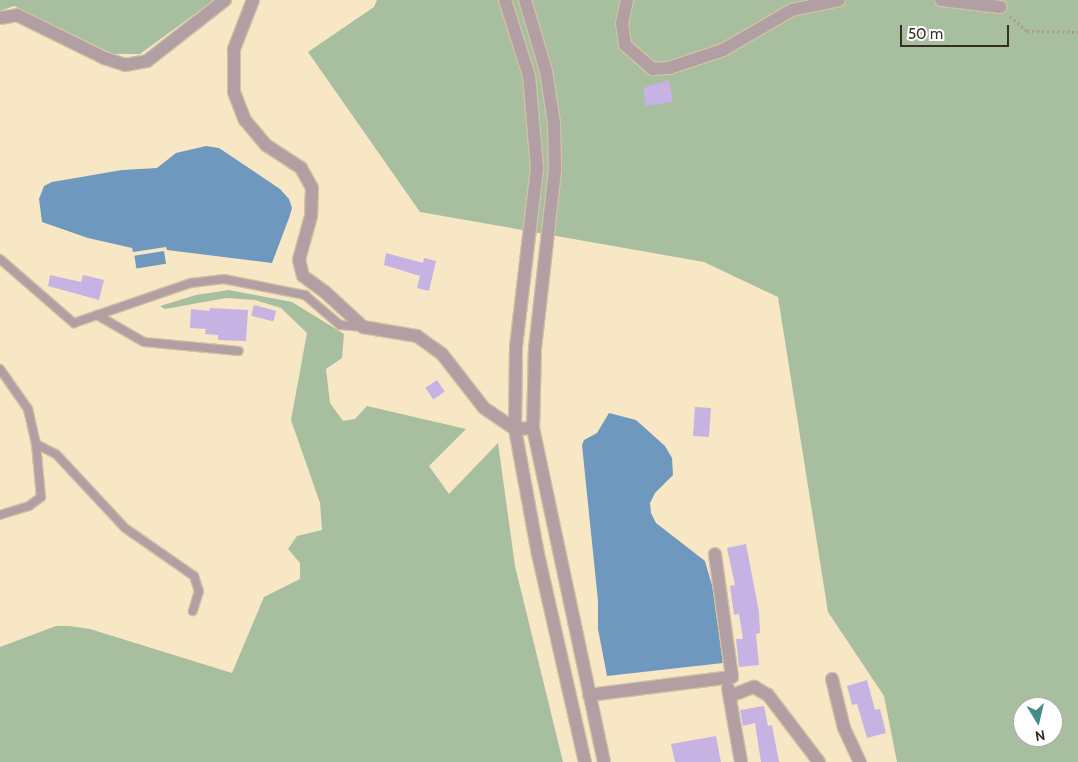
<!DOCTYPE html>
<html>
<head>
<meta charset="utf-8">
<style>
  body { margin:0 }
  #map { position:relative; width:1078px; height:762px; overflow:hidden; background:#f8e7c4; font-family:Cabin,sans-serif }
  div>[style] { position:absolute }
  .green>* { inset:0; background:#a7be9f }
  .water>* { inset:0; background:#6f98be; transform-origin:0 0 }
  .building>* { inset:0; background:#c6b3e4; transform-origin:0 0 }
  .path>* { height:2.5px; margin-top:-1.25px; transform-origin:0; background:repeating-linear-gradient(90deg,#ac9f84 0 2.5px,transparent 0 5px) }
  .roads { filter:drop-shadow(1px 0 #d1c2a3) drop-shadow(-1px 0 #d1c2a3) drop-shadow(0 1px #d1c2a3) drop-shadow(0 -1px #d1c2a3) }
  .service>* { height:8px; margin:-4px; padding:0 4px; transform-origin:4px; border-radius:4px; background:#b29fa3 }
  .minor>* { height:12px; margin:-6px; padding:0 6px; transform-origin:6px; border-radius:6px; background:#b29fa3 }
  .tertiary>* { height:12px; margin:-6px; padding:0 6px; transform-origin:6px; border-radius:6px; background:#b29fa3 }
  span { translate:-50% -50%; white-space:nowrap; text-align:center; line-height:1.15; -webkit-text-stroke:4.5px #fff; paint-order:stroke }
  .north { position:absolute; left:1013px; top:697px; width:50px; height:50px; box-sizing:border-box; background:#fff; border:1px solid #aeaba6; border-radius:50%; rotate:171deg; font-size:14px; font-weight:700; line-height:20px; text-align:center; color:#352e21 }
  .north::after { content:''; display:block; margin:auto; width:18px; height:22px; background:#448b89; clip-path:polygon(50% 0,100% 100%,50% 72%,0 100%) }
  .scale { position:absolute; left:900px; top:25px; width:109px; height:22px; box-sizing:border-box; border:2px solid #352e21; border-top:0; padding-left:6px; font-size:15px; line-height:18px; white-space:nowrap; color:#352e21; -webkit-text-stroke:4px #fff; paint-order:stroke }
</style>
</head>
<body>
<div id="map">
  <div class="green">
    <div style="clip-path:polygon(0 0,214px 0,140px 54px,113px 54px,14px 6px,0 11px)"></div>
    <div style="clip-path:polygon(evenodd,377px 0,1078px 0,1078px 762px,897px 762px,884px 696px,828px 612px,778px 297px,704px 262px,420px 212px,308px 52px,374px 7px,377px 0,1023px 707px,1053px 707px,1053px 737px,1023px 737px,1023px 707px)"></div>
    <div style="clip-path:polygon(229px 290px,292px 302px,344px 334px,342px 358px,326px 369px,330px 403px,343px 421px,355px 419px,367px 406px,466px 429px,429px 466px,449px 494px,498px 443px,515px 566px,563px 762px,0 762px,0 647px,56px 626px,69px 626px,90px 629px,232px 673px,264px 597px,300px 579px,300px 563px,288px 549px,297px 536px,322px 530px,320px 503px,291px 420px,307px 333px,281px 308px,255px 300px,226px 298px,165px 309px,160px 306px,196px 295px)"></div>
  </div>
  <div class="water">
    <div style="clip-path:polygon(206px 146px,219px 148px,280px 189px,289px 199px,292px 208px,289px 218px,272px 263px,167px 250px,166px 247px,133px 252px,132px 248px,88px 238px,42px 222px,39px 199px,44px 186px,52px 182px,122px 170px,157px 168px,176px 153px)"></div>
    <div style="left:164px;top:251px;width:13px;height:30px;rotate:81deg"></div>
    <div style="clip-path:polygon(609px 413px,636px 420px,665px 446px,672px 458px,673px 475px,655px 493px,650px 503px,651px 513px,656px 523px,705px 561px,713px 589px,723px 663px,607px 676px,598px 629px,598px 601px,582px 445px,584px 440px,597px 433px)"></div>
  </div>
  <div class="building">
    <div style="clip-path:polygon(669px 80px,673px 102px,646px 106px,643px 88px)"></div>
    <div style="clip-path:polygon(386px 253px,423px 263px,424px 258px,436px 261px,429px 291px,417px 288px,420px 276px,384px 265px)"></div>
    <div style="clip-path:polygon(50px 275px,81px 282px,83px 275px,104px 280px,99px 300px,48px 286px)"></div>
    <div style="left:254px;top:305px;width:23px;height:11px;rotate:15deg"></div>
    <div style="clip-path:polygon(210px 308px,248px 310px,246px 341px,218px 340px,218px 335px,205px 334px,206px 329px,190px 328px,191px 309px,209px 311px)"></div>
    <div style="left:437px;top:380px;width:14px;height:14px;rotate:56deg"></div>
    <div style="left:695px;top:407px;width:16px;height:29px;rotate:4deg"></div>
    <div style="clip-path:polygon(746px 544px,759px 612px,760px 633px,756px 634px,759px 665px,739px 667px,736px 639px,743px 639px,739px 614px,734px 615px,730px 586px,735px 585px,727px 548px)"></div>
    <div style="clip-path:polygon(867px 680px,875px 710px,880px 709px,886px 733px,867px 738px,857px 704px,852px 705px,847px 686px)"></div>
    <div style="clip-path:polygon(764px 706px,768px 726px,772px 725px,779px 762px,761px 762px,755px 723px,743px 726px,740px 710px)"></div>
    <div style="clip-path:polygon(716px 736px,721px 762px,675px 762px,671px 744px)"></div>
  </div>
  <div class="path">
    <div style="left:1010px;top:16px;width:23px;rotate:41deg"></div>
    <div style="left:1027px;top:31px;width:51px;rotate:1.1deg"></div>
  </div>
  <div class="roads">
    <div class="service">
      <div style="left:0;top:259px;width:98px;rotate:40.9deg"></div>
      <div style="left:74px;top:323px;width:124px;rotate:-18.9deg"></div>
      <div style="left:191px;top:283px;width:33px;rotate:-7deg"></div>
      <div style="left:224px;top:279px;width:83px;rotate:11.2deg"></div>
      <div style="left:305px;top:295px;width:46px;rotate:40.6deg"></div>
      <div style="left:340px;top:325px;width:21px;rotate:5deg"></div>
      <div style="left:97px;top:315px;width:54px;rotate:29.9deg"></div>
      <div style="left:144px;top:342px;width:95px;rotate:5.4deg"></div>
      <div style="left:0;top:369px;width:49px;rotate:55deg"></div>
      <div style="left:28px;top:409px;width:36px;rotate:77deg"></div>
      <div style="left:36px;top:444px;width:53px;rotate:84.6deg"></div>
      <div style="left:41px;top:497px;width:15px;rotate:143deg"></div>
      <div style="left:29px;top:506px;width:30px;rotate:163deg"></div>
      <div style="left:36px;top:444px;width:22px;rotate:27deg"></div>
      <div style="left:56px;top:454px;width:101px;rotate:47deg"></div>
      <div style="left:125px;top:528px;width:84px;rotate:34.8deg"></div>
      <div style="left:194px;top:576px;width:16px;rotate:72deg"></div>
      <div style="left:199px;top:591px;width:21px;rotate:107deg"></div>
    </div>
    <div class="minor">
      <div style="left:253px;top:0;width:53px;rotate:111.2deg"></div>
      <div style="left:234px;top:49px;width:43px;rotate:90deg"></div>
      <div style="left:234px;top:92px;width:30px;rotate:69deg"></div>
      <div style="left:245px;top:120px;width:33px;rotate:50deg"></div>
      <div style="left:266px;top:145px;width:42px;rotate:33.3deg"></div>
      <div style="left:301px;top:168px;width:23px;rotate:61deg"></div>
      <div style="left:312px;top:188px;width:28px;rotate:92deg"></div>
      <div style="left:311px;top:216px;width:46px;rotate:105.3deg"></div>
      <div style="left:299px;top:260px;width:16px;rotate:76deg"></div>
      <div style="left:303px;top:276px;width:27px;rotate:36deg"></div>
      <div style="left:325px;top:292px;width:52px;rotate:42.6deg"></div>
      <div style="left:363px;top:327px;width:55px;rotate:9.5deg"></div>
      <div style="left:417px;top:336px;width:31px;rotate:36deg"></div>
      <div style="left:442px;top:354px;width:68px;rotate:52.1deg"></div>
      <div style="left:484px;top:408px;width:37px;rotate:34deg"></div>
      <div style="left:515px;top:429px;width:18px;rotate:-3deg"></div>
      <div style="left:627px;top:0;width:24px;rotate:102deg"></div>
      <div style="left:622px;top:23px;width:22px;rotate:82deg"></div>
      <div style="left:625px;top:45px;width:37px;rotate:41deg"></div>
      <div style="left:653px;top:69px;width:16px;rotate:-4deg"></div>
      <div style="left:669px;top:68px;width:57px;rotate:-18.4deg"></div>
      <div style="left:723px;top:50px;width:80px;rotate:-30.1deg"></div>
      <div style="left:792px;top:10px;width:48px;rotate:-12deg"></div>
      <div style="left:941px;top:0;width:60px;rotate:6.7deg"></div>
      <div style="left:0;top:18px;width:17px;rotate:-10deg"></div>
      <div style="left:17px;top:15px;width:97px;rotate:26.3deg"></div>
      <div style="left:104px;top:58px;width:22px;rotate:18deg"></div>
      <div style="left:125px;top:65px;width:22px;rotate:-10deg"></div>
      <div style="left:147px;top:61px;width:99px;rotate:-38deg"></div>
      <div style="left:832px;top:679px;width:50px;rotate:76.2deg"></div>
      <div style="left:844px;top:728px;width:38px;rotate:65deg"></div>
      <div style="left:728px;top:688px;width:75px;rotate:80deg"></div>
      <div style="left:589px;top:695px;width:144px;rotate:-7.2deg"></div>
      <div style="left:732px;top:677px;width:124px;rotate:-97.9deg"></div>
      <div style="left:730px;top:696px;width:26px;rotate:-21deg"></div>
      <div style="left:754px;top:687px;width:16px;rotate:30deg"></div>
      <div style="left:768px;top:695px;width:84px;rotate:52.7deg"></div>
    </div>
    <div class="tertiary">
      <div style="left:505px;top:0;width:80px;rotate:72.5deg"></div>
      <div style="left:529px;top:76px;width:92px;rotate:85deg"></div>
      <div style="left:537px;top:168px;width:179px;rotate:96.7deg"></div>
      <div style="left:516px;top:346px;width:83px;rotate:90.7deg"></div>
      <div style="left:515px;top:429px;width:127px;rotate:79.6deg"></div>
      <div style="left:538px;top:554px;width:213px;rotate:77.3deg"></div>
      <div style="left:525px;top:0;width:74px;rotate:73.5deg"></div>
      <div style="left:546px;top:71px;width:53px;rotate:81.3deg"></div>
      <div style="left:554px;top:123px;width:47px;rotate:88.8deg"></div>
      <div style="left:555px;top:170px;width:178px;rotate:96.4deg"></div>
      <div style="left:535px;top:347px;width:81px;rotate:91.4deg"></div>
      <div style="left:533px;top:428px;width:341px;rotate:78deg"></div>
    </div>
  </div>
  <div class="north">N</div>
  <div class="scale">50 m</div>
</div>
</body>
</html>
